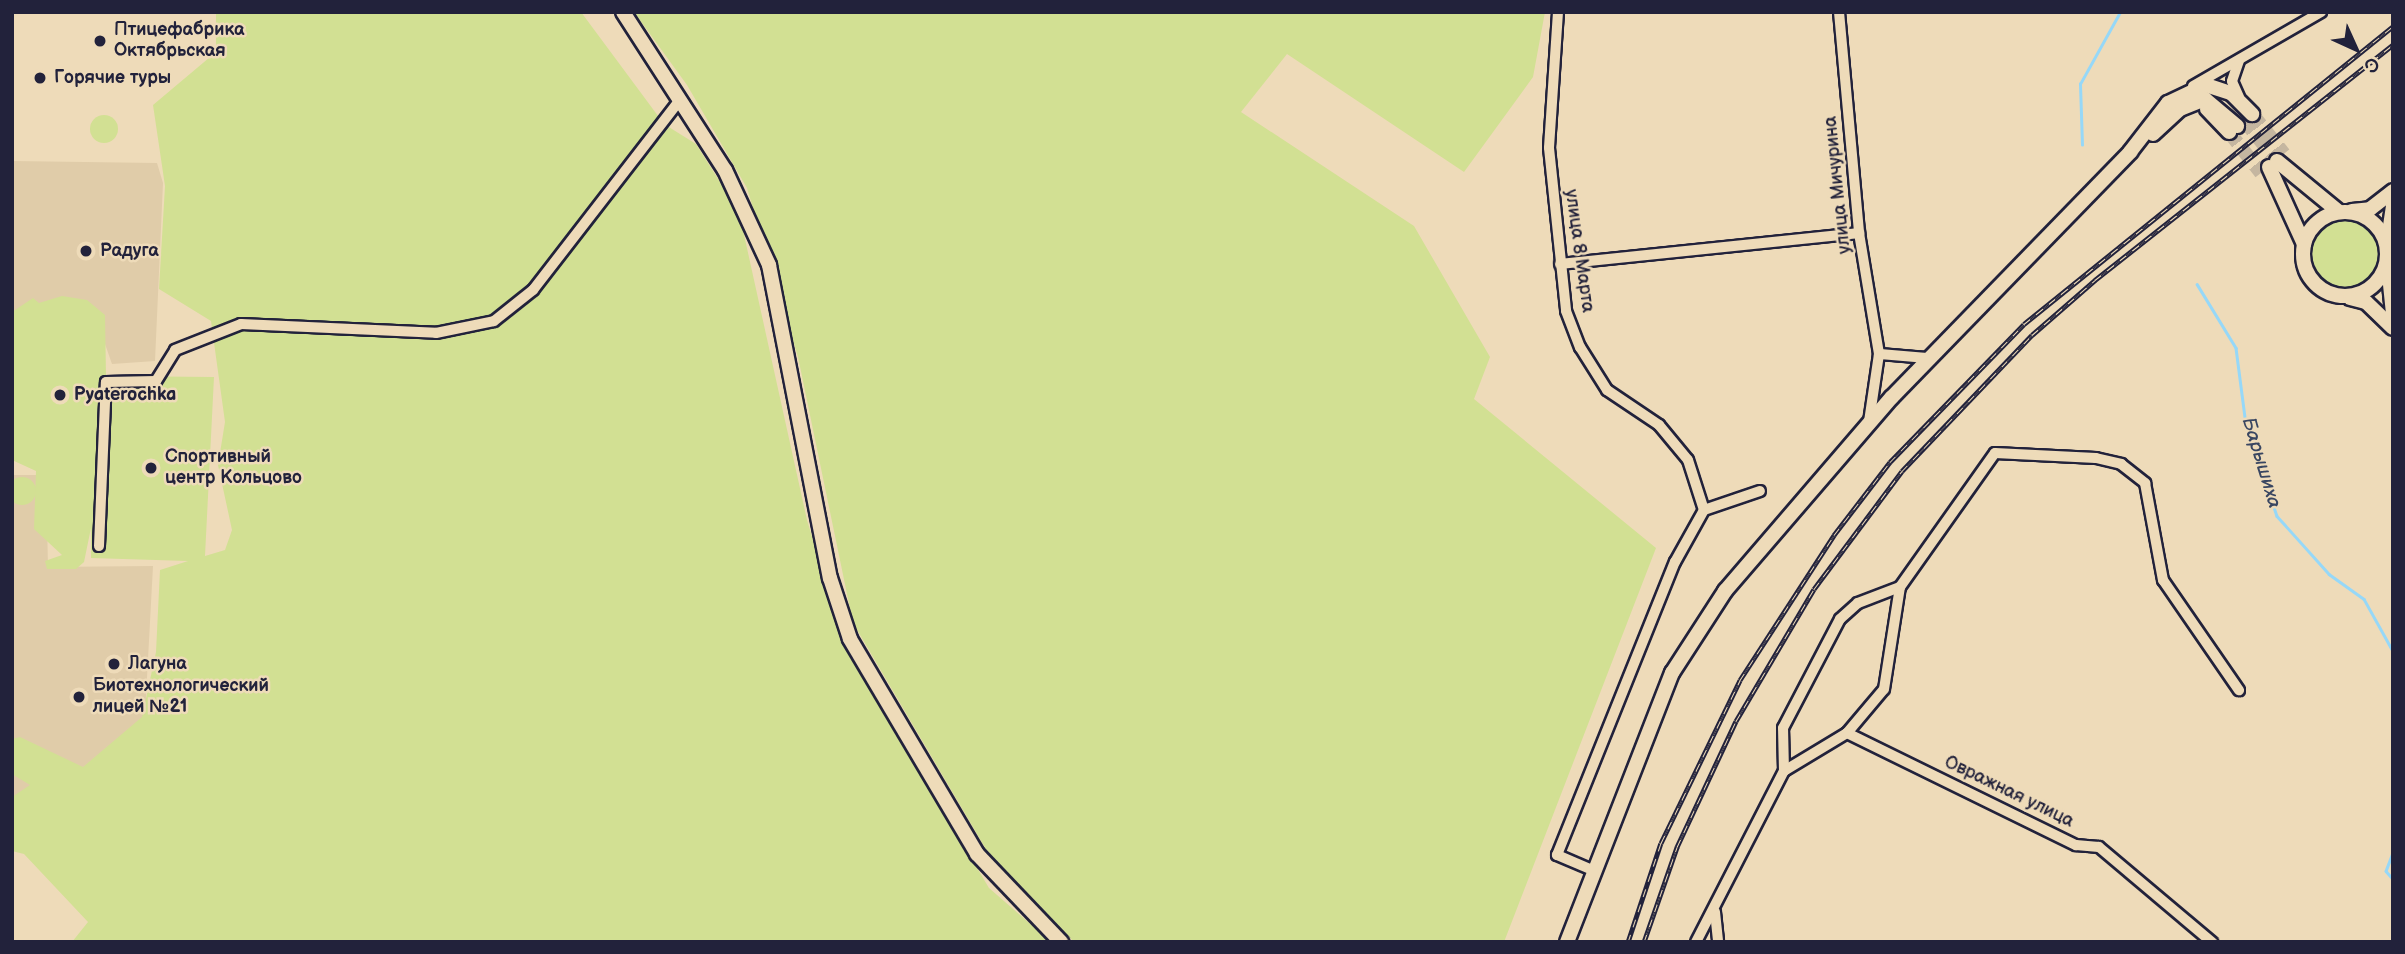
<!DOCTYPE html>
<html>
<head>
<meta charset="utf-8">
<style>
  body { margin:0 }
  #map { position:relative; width:2405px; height:954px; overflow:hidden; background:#eedbb9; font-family:"Balsamiq Sans",sans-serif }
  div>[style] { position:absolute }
  .built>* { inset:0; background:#e0cca9 }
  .green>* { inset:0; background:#d2e093 }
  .round { border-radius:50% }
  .stream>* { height:2.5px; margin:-1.25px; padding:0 1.25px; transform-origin:1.25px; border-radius:1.25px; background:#96d8f8 }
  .secondary-tunnel>* { height:14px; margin-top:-7px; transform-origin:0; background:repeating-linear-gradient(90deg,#c5b6a0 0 14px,transparent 0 21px) }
  .roads { filter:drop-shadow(2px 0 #22223b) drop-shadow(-2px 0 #22223b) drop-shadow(0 2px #22223b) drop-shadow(0 -2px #22223b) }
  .minor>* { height:10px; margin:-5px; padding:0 5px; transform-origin:5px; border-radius:5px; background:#eedbb9 }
  .secondary>* { height:14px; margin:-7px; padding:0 7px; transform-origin:7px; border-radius:7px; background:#eedbb9 }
  .secondary>.ring { margin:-7px; padding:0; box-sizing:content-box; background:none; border:14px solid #eedbb9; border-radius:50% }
  .rail>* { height:5px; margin-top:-2.5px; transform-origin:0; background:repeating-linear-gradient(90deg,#eedbb9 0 8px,#22223b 0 16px); box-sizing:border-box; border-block:2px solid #22223b }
  .dots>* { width:19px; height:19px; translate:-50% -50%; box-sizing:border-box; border:4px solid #eedbb9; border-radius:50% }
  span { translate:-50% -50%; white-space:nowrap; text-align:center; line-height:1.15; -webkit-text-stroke:5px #eedbb9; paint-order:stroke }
  .poi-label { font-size:18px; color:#22223b; font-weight:700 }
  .left { translate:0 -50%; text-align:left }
  .street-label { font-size:18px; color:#22223b }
  .water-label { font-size:19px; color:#394661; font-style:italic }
  .frame { position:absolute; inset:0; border:14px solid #22223b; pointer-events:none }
  .north { position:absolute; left:2321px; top:14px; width:70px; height:70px; -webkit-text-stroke:5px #eedbb9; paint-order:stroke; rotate:135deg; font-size:19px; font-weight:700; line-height:28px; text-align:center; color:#22223b }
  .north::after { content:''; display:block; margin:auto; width:24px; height:32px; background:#22223b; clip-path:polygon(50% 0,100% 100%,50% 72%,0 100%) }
</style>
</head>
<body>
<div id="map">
  <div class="built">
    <div style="clip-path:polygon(12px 161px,157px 163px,163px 183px,155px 361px,112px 364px,97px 321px,12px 319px)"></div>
    <div style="clip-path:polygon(12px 475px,46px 475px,48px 567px,153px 566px,139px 827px,12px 827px)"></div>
  </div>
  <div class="green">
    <div style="clip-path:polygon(216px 12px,581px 12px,664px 124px,696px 144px,739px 212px,807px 520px,844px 643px,989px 888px,1051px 942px,72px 942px,88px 922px,24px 854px,12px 851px,12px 797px,30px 785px,12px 774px,12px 739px,20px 737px,83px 767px,142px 717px,156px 652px,160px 570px,188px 561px,91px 558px,91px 528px,84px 562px,76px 569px,47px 569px,45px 561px,62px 555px,34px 529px,36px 471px,12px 460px,12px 312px,33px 298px,39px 303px,62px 296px,87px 300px,105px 315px,106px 376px,214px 377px,205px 556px,225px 550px,232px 530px,218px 465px,225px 422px,211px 321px,159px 289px,165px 186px,153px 105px,216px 52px)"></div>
    <div style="clip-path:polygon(634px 12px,1545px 12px,1533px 77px,1464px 172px,1287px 54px,1241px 112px,1414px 226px,1490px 357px,1474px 399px,1656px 548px,1504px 942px,1074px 942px,987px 851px,853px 623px,798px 357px,747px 188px,687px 85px)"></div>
    <div class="round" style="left:90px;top:115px;width:28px;height:28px"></div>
    <div class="round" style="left:2312px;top:221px;width:66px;height:66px"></div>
    <div class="round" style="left:8px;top:477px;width:28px;height:28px"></div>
  </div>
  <div class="stream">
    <div style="left:2082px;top:145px;width:61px;rotate:-91.9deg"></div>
    <div style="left:2080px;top:84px;width:82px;rotate:-60.9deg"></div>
    <div style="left:2197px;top:284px;width:75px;rotate:58.6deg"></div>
    <div style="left:2236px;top:348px;width:78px;rotate:82.6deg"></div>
    <div style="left:2246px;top:425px;width:96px;rotate:71.2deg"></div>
    <div style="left:2277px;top:516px;width:78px;rotate:48.1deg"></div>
    <div style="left:2329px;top:574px;width:43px;rotate:35.5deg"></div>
    <div style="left:2364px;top:599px;width:60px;rotate:60.9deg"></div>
    <div style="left:2393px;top:853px;width:19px;rotate:111deg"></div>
    <div style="left:2386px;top:871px;width:11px;rotate:49deg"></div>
  </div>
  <div class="secondary-tunnel">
    <div style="left:2252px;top:114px;width:51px;rotate:51.3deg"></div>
    <div style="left:2244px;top:120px;width:53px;rotate:51.2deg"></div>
    <div style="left:2229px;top:132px;width:52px;rotate:52deg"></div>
  </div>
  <div class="roads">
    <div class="minor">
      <div style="left:1558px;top:12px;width:136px;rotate:93.8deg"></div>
      <div style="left:1549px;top:148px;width:164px;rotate:84deg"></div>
      <div style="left:1566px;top:311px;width:39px;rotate:69deg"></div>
      <div style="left:1580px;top:347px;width:51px;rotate:57.9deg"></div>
      <div style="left:1607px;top:390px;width:63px;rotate:33.9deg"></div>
      <div style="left:1659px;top:425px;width:45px;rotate:50.4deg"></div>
      <div style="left:1688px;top:460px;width:52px;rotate:72.3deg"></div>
      <div style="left:1704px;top:510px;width:59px;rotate:-18.7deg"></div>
      <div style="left:1839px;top:12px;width:222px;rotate:84.8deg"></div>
      <div style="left:1859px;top:233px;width:123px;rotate:80.6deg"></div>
      <div style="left:1879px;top:354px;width:69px;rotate:98.4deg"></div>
      <div style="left:2193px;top:86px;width:148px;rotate:-30deg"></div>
      <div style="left:2239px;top:97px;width:17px;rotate:-114deg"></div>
      <div style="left:2232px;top:81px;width:21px;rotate:-71deg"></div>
      <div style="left:1560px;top:264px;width:301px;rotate:-5.9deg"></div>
      <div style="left:1879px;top:354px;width:49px;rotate:4.7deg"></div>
      <div style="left:99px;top:546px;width:164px;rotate:-87.6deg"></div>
      <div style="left:106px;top:382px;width:50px;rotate:-1.1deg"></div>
      <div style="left:156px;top:381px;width:36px;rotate:-58deg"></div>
      <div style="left:175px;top:350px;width:71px;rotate:-21.5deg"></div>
      <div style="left:241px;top:324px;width:195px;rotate:2.6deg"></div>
      <div style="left:436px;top:333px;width:59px;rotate:-11.7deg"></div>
      <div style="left:494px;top:321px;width:50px;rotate:-38.5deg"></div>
      <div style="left:533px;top:290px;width:240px;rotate:-52.3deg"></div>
      <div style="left:1847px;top:733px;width:255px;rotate:26.1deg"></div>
      <div style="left:2076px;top:845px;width:23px;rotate:5deg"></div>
      <div style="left:2099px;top:847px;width:148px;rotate:40.1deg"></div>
      <div style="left:1784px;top:771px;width:43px;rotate:-91.3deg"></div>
      <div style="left:1783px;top:728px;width:123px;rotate:-62.4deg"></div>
      <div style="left:1840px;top:619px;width:24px;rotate:-42deg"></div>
      <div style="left:1858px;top:603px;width:45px;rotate:-20.9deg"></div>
      <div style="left:1590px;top:869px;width:36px;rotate:-157deg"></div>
      <div style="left:1557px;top:855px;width:316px;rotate:-68.1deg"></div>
      <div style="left:1675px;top:562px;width:60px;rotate:-60.9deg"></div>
      <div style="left:1715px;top:912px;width:30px;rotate:84deg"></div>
      <div style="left:1696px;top:942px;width:192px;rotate:-62.8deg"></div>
      <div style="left:1784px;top:771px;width:74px;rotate:-31.1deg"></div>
      <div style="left:1847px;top:733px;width:57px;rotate:-49.9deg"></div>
      <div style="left:1884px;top:689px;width:103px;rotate:-81.1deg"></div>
      <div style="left:1900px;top:587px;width:164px;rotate:-54.7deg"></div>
      <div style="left:1995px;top:453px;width:101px;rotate:2.8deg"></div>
      <div style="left:2096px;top:458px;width:26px;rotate:13deg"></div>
      <div style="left:2121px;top:464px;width:31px;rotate:38deg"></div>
      <div style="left:2145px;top:483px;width:99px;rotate:79.5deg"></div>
      <div style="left:2163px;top:580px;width:134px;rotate:55.4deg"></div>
    </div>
    <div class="secondary">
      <div style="left:623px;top:12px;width:188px;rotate:57.2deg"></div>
      <div style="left:725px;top:170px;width:105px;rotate:65.1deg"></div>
      <div style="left:769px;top:265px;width:319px;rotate:79deg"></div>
      <div style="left:830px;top:578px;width:64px;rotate:71.8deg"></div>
      <div style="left:850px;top:639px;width:250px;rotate:59.4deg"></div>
      <div style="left:977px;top:854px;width:122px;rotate:46.3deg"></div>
      <div style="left:2207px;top:109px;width:32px;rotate:46deg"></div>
      <div style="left:2153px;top:134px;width:37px;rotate:-43deg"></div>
      <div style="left:2180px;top:109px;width:27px;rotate:-22deg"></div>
      <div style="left:2205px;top:99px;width:42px;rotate:40.2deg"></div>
      <div style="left:2277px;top:161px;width:80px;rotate:39.4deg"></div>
      <div style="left:2269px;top:167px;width:85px;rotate:65.6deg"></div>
      <div style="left:2352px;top:211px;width:18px;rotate:-6deg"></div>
      <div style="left:2370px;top:209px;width:29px;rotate:-38deg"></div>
      <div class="ring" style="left:2303px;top:212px;width:70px;height:70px"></div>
      <div style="left:2387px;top:246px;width:40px;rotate:-81.5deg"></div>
      <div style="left:2388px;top:265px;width:48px;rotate:84.1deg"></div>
      <div style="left:2350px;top:298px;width:16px;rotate:14deg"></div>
      <div style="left:2366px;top:302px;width:37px;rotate:44deg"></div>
      <div style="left:1567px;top:942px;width:289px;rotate:-68.7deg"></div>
      <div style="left:1672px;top:673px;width:98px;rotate:-57.1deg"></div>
      <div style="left:1725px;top:591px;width:256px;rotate:-49.3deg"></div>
      <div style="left:1892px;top:397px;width:342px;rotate:-45.8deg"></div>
      <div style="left:2130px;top:152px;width:62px;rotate:-52.2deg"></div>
      <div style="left:2168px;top:103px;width:42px;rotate:-25.3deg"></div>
      <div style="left:2206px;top:85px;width:26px;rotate:18deg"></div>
      <div style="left:2231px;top:93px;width:30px;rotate:45deg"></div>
    </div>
  </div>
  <div class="rail">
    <div style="left:1628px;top:942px;width:104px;rotate:-71.6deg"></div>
    <div style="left:1661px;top:843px;width:181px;rotate:-64.1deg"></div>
    <div style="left:1740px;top:680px;width:173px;rotate:-57deg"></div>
    <div style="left:1834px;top:535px;width:92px;rotate:-52.5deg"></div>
    <div style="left:1890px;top:462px;width:192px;rotate:-45.8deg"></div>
    <div style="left:2024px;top:324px;width:474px;rotate:-38.9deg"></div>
    <div style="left:1644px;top:942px;width:101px;rotate:-70.8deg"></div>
    <div style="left:1677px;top:847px;width:139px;rotate:-64.9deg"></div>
    <div style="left:1736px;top:721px;width:153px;rotate:-59.4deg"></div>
    <div style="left:1814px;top:589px;width:147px;rotate:-53.3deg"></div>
    <div style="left:1902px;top:471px;width:188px;rotate:-46.3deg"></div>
    <div style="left:2032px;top:335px;width:84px;rotate:-41.1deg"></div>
    <div style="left:2095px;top:280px;width:380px;rotate:-38.3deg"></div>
  </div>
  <div class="dots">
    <div style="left:100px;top:41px;background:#22223b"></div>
    <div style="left:40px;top:78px;background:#22223b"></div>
    <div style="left:86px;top:251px;background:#22223b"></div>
    <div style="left:60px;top:395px;background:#22223b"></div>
    <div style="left:151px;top:468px;background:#22223b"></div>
    <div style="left:114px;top:664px;background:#22223b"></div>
    <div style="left:79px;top:697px;background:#22223b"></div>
  </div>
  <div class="poi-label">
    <span class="left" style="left:114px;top:41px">Птицефабрика<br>Октябрьская</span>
    <span class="left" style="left:54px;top:78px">Горячие туры</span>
    <span class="left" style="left:100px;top:251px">Радуга</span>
    <span class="left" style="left:74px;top:395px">Pyaterochka</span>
    <span class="left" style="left:165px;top:468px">Спортивный<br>центр Кольцово</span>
    <span class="left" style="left:128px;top:664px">Лагуна</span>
    <span class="left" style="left:93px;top:697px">Биотехнологический<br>лицей №21</span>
  </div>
  <div class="street-label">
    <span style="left:1838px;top:185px;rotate:-96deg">улица Мичурина</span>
    <span style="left:1579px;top:251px;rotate:82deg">улица 8 Марта</span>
    <span style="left:2009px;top:792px;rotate:26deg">Овражная улица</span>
  </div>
  <div class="water-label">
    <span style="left:2261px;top:463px;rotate:73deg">Барышиха</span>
  </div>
  <div class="frame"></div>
  <div class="north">С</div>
</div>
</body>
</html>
